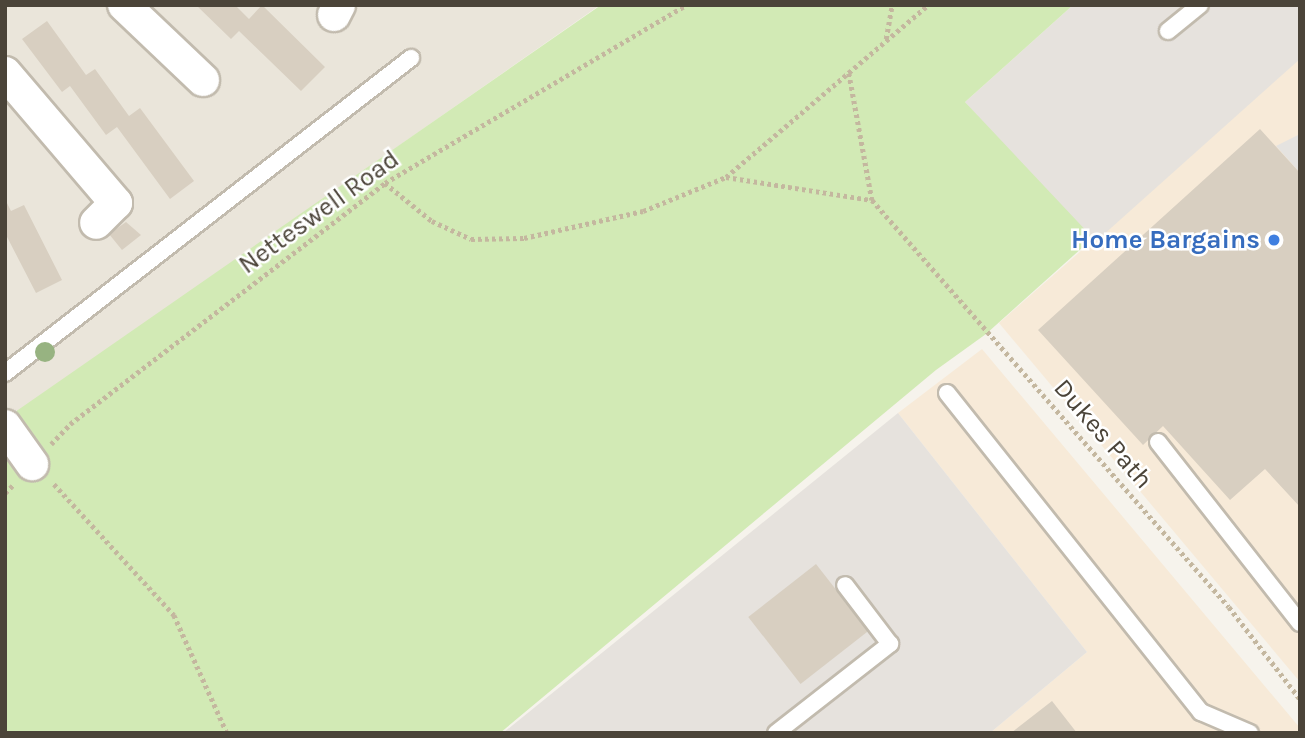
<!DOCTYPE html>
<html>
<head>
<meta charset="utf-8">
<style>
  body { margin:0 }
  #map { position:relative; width:1305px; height:738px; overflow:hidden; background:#f6f3ec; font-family:Karla,sans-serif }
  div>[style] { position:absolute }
  .residential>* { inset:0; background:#eae5da }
  .commercial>* { inset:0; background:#f7ead8 }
  .industrial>* { inset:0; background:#e6e2dd }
  .green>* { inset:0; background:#d2eab5 }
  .parking>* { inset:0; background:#e5e3e0 }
  .building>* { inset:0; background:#d8cfc1; transform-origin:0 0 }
  .path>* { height:4.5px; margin-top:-2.25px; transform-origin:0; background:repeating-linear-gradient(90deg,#c4b79f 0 3.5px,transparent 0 7px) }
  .roads { filter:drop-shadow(2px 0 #c2bbae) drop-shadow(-2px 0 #c2bbae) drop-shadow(0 2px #c2bbae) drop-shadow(0 -2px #c2bbae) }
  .service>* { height:16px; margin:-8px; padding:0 8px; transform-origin:8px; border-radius:8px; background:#fff }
  .minor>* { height:32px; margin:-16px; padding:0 16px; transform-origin:16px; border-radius:16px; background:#fff }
  .trees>* { width:20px; height:20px; margin:-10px; border-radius:50%; background:#97b381 }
  .dots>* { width:19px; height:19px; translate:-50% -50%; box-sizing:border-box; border:4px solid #fff; border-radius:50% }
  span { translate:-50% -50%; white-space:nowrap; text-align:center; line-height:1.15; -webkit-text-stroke:5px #fff; paint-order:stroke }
  .street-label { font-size:26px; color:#4b4439 }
  .shop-label { font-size:26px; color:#366cbe; font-weight:700 }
  .right { translate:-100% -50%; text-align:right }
  .frame { position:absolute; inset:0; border:7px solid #4b4439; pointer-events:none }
</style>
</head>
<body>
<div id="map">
  <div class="residential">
    <div style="clip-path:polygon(5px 5px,600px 5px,5px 421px)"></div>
  </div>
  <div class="commercial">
    <div style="clip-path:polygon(1300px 58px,1300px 682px,999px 323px)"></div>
    <div style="clip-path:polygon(982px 349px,1300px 728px,1300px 733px,990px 733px,1087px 652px,898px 413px)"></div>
  </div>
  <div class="industrial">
    <div style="clip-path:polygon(1073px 5px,1300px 5px,1300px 59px,1092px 245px,965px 102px)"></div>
    <div style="clip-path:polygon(898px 413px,1087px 652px,990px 733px,503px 733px)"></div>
  </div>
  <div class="green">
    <div style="clip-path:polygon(601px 5px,1073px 5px,965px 102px,1093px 238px,986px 334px,936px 370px,500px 733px,5px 733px,5px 419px)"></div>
  </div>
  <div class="parking">
    <div style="clip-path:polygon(1300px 134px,1300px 173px,1276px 146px)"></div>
  </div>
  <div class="building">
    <div style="clip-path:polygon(196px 5px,235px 5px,249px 19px,262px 5px,325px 67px,301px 91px,239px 31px,231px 39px)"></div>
    <div style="clip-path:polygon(47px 21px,86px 75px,95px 69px,129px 116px,140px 108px,194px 181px,170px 199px,117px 127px,106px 135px,70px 86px,62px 92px,22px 39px)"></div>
    <div style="clip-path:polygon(1260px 129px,1300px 173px,1300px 507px,1265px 469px,1230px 500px,1163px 426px,1143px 445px,1038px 330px)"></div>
    <div style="clip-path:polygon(5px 199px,11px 211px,24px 205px,62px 280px,36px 293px,5px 233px)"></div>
    <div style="clip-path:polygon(126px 222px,141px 235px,122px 250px,109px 234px)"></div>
    <div style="left:816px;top:564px;width:85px;height:86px;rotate:52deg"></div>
    <div style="clip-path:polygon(1052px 701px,1077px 733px,1011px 733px)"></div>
  </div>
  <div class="path">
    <div style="left:886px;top:39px;width:35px;rotate:-80deg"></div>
    <div style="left:849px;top:73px;width:129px;rotate:79.7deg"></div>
    <div style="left:726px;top:177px;width:148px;rotate:9deg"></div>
    <div style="left:872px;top:200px;width:541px;rotate:48.74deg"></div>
    <div style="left:1229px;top:607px;width:116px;rotate:52.3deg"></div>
    <div style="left:385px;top:183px;width:60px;rotate:39deg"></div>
    <div style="left:432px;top:221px;width:43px;rotate:24.8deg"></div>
    <div style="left:471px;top:239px;width:53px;rotate:-1.1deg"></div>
    <div style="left:524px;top:238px;width:122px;rotate:-12.8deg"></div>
    <div style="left:643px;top:211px;width:90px;rotate:-22.3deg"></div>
    <div style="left:726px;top:177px;width:265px;rotate:-40.4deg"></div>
    <div style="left:51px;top:444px;width:28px;rotate:-46deg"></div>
    <div style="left:70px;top:424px;width:397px;rotate:-37.4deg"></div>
    <div style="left:385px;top:183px;width:350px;rotate:-30.6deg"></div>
    <div style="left:54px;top:484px;width:178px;rotate:47.5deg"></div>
    <div style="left:174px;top:615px;width:129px;rotate:65.8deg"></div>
    <div style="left:5px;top:493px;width:13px;rotate:-45deg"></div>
  </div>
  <div class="roads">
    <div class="service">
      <div style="left:1168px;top:31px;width:41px;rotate:-39.1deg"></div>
      <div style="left:5px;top:373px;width:514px;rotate:-37.81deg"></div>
      <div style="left:947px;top:393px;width:408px;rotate:51.5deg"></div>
      <div style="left:1201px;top:712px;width:53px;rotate:23.2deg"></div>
      <div style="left:1158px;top:442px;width:230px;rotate:51.9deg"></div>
      <div style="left:776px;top:733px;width:145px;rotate:-38deg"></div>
      <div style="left:890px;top:644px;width:74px;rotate:-127.3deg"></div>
    </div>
    <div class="minor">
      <div style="left:124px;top:5px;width:109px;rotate:43.5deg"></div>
      <div style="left:334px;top:15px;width:11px;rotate:-63deg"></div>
      <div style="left:5px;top:73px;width:171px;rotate:49.5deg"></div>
      <div style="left:116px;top:203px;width:28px;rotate:135deg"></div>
      <div style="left:5px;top:426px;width:47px;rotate:54.6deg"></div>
    </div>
  </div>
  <div class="trees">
    <div style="left:45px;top:352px"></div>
  </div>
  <div class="dots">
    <div style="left:1274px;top:240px;background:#3f7fe0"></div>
  </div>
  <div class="street-label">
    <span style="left:319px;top:212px;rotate:-36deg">Netteswell Road</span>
    <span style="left:1103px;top:434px;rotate:49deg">Dukes Path</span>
  </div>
  <div class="shop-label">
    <span class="right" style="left:1260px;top:240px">Home Bargains</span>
  </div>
  <div class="frame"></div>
</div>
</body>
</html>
